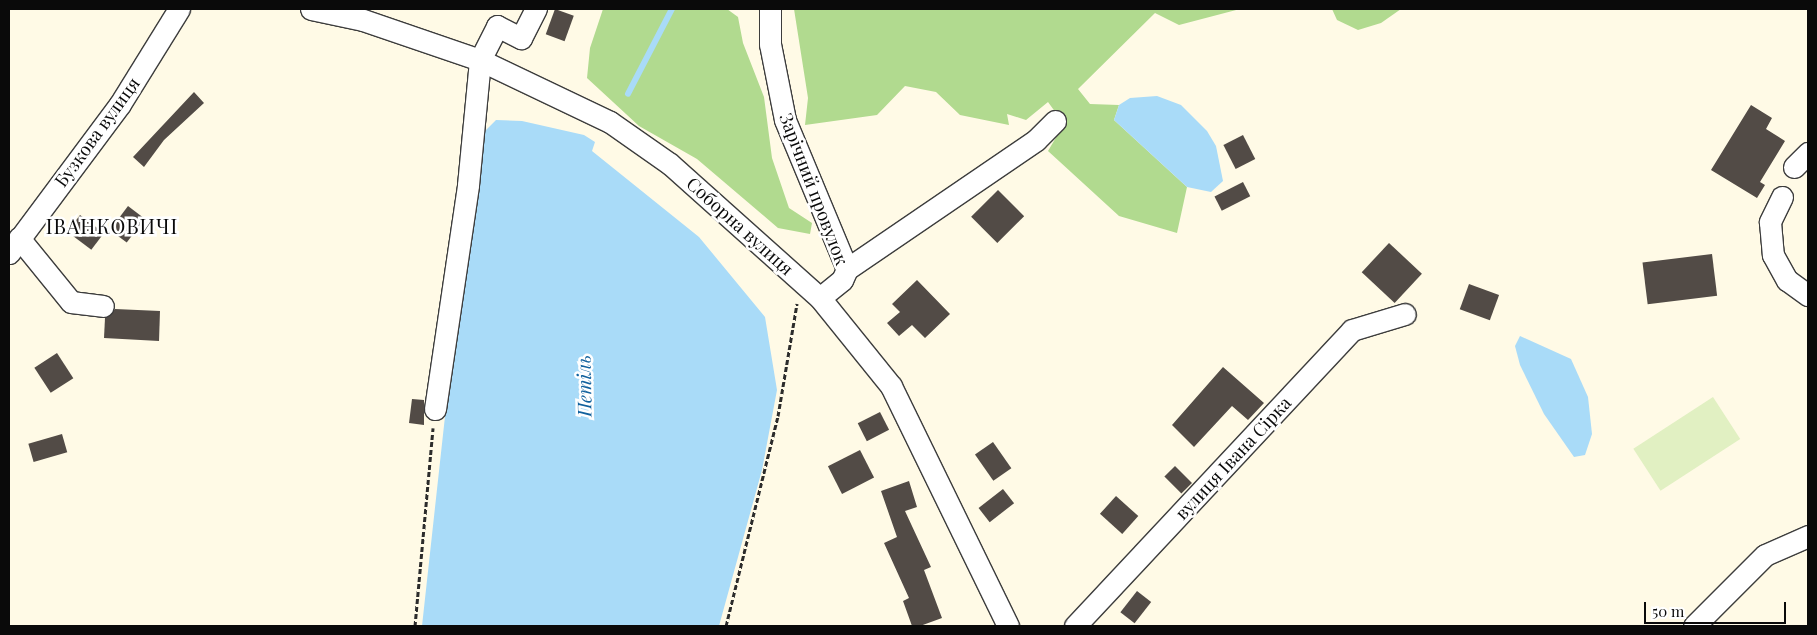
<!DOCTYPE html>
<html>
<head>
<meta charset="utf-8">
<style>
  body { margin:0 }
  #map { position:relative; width:1817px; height:635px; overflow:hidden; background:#fffae6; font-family:"Playfair Display",serif }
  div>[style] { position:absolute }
  .forest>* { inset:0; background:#b1da8f }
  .pitch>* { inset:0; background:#e1f0c2; transform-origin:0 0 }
  .water>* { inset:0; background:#a9dbf8 }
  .stream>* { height:5.5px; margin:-2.75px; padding:0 2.75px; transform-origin:2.75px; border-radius:2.75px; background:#a9dbf8 }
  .building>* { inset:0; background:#524b46; transform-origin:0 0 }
  .path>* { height:3px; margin-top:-1.5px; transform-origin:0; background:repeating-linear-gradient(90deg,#2c2c2c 0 5px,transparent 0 7.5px) }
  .roads { filter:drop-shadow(1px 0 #3d3d3d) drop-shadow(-1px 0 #3d3d3d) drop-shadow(0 1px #3d3d3d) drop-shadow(0 -1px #3d3d3d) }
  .minor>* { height:21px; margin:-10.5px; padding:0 10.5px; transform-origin:10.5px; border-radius:10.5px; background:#fff }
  span { translate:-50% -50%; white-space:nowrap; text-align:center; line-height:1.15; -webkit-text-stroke:5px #fff; paint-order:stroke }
  .street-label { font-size:18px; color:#0a0a0a }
  .water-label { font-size:19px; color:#11619d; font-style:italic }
  .quarter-label { font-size:20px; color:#0a0a0a; letter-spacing:1px }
  .frame { position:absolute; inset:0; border:10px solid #0a0a0a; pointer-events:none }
  .scale { position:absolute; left:1644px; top:602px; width:142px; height:22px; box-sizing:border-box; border:2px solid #0a0a0a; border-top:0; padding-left:6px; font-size:15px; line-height:18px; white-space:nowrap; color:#0a0a0a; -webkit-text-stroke:4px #fff; paint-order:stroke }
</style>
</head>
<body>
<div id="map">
  <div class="forest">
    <div style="clip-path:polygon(603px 9px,727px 9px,738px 17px,743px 43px,764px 97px,772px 158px,789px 208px,812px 223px,810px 234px,778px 228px,697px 159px,639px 126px,587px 78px,590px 48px)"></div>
    <div style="clip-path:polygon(794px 9px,1240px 9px,1179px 25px,1155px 13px,1078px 89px,1090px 104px,1119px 105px,1114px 120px,1187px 187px,1177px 233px,1119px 216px,1048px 151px,1064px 124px,1048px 102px,1026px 120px,1007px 114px,1009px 125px,960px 115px,936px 92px,905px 86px,877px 115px,805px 125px,808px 98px)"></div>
    <div style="clip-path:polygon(1332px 9px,1401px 9px,1381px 23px,1358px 30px,1337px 20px)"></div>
  </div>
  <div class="pitch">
    <div style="left:1713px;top:397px;width:50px;height:95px;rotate:57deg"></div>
  </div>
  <div class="water">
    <div style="clip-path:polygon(1157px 96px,1181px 105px,1207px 131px,1216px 146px,1223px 181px,1211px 192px,1187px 187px,1114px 120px,1119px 105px,1130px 98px)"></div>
    <div style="clip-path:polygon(496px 120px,522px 121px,584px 135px,595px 142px,592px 151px,699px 237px,765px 317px,777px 390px,762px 470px,719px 626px,422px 626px,449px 380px,483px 133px)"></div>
    <div style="clip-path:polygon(1520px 336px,1571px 359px,1588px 397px,1592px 434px,1585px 455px,1574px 457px,1544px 414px,1520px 365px,1515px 346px)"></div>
  </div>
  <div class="stream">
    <div style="left:628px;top:94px;width:96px;rotate:-62.6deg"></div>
  </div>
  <div class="building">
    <div style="left:555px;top:9px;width:20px;height:27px;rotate:20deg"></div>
    <div style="clip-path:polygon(194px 92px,204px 103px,164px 140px,144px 167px,133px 157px)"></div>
    <div style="clip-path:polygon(1751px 105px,1772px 118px,1766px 129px,1785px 141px,1760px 182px,1765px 185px,1757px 198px,1711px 170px)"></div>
    <div style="left:1243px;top:135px;width:27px;height:22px;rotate:63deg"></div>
    <div style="left:1243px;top:182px;width:16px;height:32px;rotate:63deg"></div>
    <div style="left:998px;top:190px;width:37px;height:38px;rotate:45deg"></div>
    <div style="left:128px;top:206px;width:21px;height:30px;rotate:37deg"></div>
    <div style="left:80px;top:215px;width:30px;height:21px;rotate:37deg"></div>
    <div style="left:1389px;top:243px;width:45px;height:40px;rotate:43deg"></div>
    <div style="left:1712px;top:254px;width:42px;height:70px;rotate:83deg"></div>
    <div style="clip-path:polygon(917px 280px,950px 314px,925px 338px,912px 325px,899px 336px,887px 323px,900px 312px,892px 304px)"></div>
    <div style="left:1469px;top:284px;width:32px;height:27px;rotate:20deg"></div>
    <div style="clip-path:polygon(115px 309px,160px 311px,159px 341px,104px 338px,105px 318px)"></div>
    <div style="left:57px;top:353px;width:30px;height:27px;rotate:57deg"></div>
    <div style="clip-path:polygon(1223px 367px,1264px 403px,1248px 420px,1232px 406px,1194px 447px,1172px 425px)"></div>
    <div style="clip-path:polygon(412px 399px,424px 400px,424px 425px,409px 423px)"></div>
    <div style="left:880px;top:412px;width:20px;height:25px;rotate:63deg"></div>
    <div style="left:62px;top:434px;width:19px;height:35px;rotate:74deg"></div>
    <div style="left:993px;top:442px;width:32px;height:22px;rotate:55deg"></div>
    <div style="left:860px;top:450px;width:31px;height:36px;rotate:63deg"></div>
    <div style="left:1175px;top:466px;width:24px;height:15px;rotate:45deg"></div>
    <div style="clip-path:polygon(909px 481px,917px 507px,905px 511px,931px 567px,924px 570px,942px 618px,920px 626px,912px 626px,903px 601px,909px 598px,884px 543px,897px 537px,881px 491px)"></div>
    <div style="left:1003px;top:489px;width:18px;height:31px;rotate:52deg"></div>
    <div style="left:1116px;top:496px;width:30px;height:24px;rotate:42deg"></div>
    <div style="left:1137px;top:591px;width:18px;height:27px;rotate:38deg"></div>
  </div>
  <div class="path">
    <div style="left:415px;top:626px;width:199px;rotate:-84.8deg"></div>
    <div style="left:726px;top:626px;width:216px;rotate:-76.1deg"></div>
    <div style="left:778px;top:416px;width:114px;rotate:-80.4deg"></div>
  </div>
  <div class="roads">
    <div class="minor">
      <div style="left:311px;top:9px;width:53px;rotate:11.9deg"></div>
      <div style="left:363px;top:20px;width:124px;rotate:18.9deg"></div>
      <div style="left:480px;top:60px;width:144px;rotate:25.5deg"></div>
      <div style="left:610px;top:122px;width:73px;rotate:35deg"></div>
      <div style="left:670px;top:164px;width:201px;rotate:41.8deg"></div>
      <div style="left:820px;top:298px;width:113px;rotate:51.1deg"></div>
      <div style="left:891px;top:386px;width:267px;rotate:64deg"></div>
      <div style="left:770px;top:9px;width:35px;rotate:90deg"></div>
      <div style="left:770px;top:44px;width:77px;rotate:78.8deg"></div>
      <div style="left:785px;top:120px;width:161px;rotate:67.4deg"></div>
      <div style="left:847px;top:269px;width:12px;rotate:114deg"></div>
      <div style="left:842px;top:280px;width:28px;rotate:141deg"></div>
      <div style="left:1794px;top:167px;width:20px;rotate:-45deg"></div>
      <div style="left:1782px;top:197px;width:28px;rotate:116deg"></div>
      <div style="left:1770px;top:222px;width:33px;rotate:85deg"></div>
      <div style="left:1773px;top:255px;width:29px;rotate:61deg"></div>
      <div style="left:1787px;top:280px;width:26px;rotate:36deg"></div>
      <div style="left:19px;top:238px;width:82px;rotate:50.9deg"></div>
      <div style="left:71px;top:302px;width:32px;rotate:7deg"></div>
      <div style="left:9px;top:253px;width:186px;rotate:-53.3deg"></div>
      <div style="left:120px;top:104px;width:112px;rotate:-58.2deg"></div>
      <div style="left:847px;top:269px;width:229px;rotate:-34.3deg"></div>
      <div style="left:1036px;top:140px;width:27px;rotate:-45deg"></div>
      <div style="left:435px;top:409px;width:226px;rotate:-81.6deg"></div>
      <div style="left:468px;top:185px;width:126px;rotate:-84.5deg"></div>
      <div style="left:480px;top:60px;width:38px;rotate:-63deg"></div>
      <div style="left:497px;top:26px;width:27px;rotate:27deg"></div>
      <div style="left:521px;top:38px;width:33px;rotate:-63deg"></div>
      <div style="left:1075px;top:626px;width:405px;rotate:-46.9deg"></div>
      <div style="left:1352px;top:330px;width:55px;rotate:-16.8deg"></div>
      <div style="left:1694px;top:626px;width:100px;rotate:-45deg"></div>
      <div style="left:1765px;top:555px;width:47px;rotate:-23.8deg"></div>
    </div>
  </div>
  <div class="street-label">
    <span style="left:97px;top:132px;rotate:-54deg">Бузкова вулиця</span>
    <span style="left:814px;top:189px;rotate:69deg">Зарічний провулок</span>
    <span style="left:740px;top:226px;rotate:42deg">Соборна вулиця</span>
    <span style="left:1233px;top:458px;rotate:-47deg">вулиця Івана Сірка</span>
  </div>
  <div class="water-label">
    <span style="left:584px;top:386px;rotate:-91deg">Петіль</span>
  </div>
  <div class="quarter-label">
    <span style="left:112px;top:225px">ІВАНКОВИЧІ</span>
  </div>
  <div class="frame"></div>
  <div class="scale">50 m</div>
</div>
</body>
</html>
